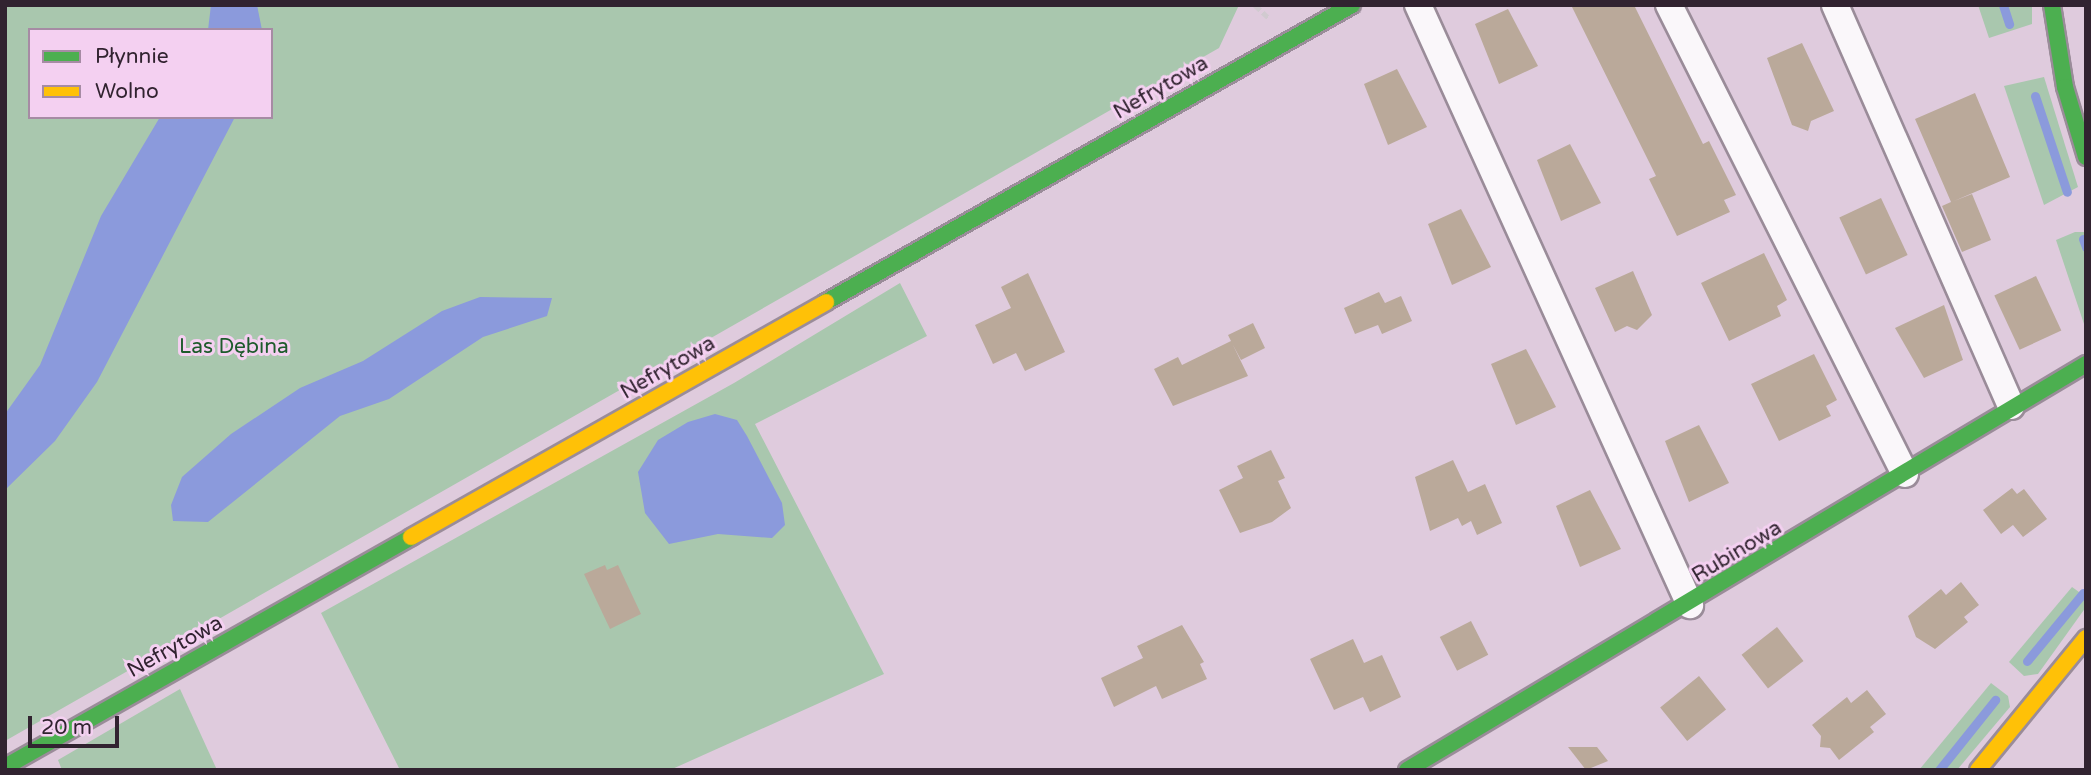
<!DOCTYPE html>
<html>
<head>
<meta charset="utf-8">
<style>
  body { margin:0 }
  #map { position:relative; width:2091px; height:775px; overflow:hidden; background:#dfcbdd; font-family:"Varela Round",sans-serif }
  div>[style] { position:absolute }
  .green>* { inset:0; background:#a9c7ae }
  .water>* { inset:0; background:#8b9adc }
  .stream>* { height:9px; margin:-4.5px; padding:0 4.5px; transform-origin:4.5px; border-radius:4.5px; background:#8b9adc }
  .building>* { inset:0; background:#baa99a; transform-origin:0 0 }
  .path>* { height:4.5px; margin-top:-2.25px; transform-origin:0; background:repeating-linear-gradient(90deg,#d1cad0 0 7px,transparent 0 10.5px) }
  .roads { filter:drop-shadow(2px 0 #9a8c99) drop-shadow(-2px 0 #9a8c99) drop-shadow(0 2px #9a8c99) drop-shadow(0 -2px #9a8c99) }
  .street>* { height:26px; margin:-13px; padding:0 13px; transform-origin:13px; border-radius:13px; background:#faf7fa }
  .fast>* { height:16px; margin:-8px; padding:0 8px; transform-origin:8px; border-radius:8px; background:#4caf50 }
  .slow>* { height:16px; margin:-8px; padding:0 8px; transform-origin:8px; border-radius:8px; background:#ffc107 }
  span { translate:-50% -50%; white-space:nowrap; text-align:center; line-height:1.15; -webkit-text-stroke:6px #f4d0f1; paint-order:stroke }
  .street-label { font-size:21px; color:#312330 }
  .park-label { font-size:21px; color:#1d5b2c }
  .frame { position:absolute; inset:0; border:7px solid #312330; pointer-events:none }
  .legend { position:absolute; left:28px; top:28px; width:245px; height:91px; box-sizing:border-box; background:#f4d0f1; border:2px solid #a68ba4; margin:0; padding:9px 12px; list-style:none; font-size:21px; color:#312330 }
  .legend li { display:flex; align-items:center; gap:14px; height:35px }
  .legend b { width:35px; border:2px solid #a68ba4 }
  .scale { position:absolute; left:28px; top:716px; width:91px; height:32px; box-sizing:border-box; border:4px solid #312330; border-top:0; padding-left:9px; font-size:21px; line-height:24px; white-space:nowrap; color:#312330; -webkit-text-stroke:5px #f4d0f1; paint-order:stroke }
</style>
</head>
<body>
<div id="map">
  <div class="green">
    <div style="clip-path:polygon(evenodd,5px 5px,1239px 5px,1219px 48px,5px 741px,5px 5px,30px 30px,271px 30px,271px 117px,30px 117px,30px 30px)"></div>
    <div style="clip-path:polygon(1978px 5px,2032px 5px,2032px 24px,1989px 38px)"></div>
    <div style="clip-path:polygon(2044px 77px,2078px 187px,2044px 205px,2004px 86px)"></div>
    <div style="clip-path:polygon(2075px 232px,2086px 232px,2086px 330px,2056px 240px)"></div>
    <div style="clip-path:polygon(900px 283px,927px 336px,755px 424px,884px 674px,670px 770px,400px 770px,321px 613px,734px 383px)"></div>
    <div style="clip-path:polygon(2072px 587px,2086px 597px,2086px 607px,2038px 674px,2024px 676px,2009px 662px)"></div>
    <div style="clip-path:polygon(1991px 683px,2008px 696px,2010px 707px,1957px 770px,1919px 770px)"></div>
    <div style="clip-path:polygon(180px 689px,217px 770px,62px 770px,58px 760px)"></div>
  </div>
  <div class="water">
    <div style="clip-path:polygon(211px 5px,257px 5px,262px 30px,208px 30px)"></div>
    <div style="clip-path:polygon(160px 117px,235px 117px,97px 382px,55px 441px,5px 490px,5px 414px,40px 365px,101px 216px)"></div>
    <div style="clip-path:polygon(480px 297px,552px 298px,547px 316px,483px 337px,389px 399px,340px 416px,208px 522px,173px 521px,171px 505px,182px 477px,231px 434px,300px 388px,363px 361px,442px 311px)"></div>
    <div style="clip-path:polygon(715px 414px,737px 420px,747px 436px,782px 503px,785px 525px,772px 538px,718px 534px,669px 544px,645px 513px,638px 472px,658px 440px,688px 422px)"></div>
  </div>
  <div class="stream">
    <div style="left:2003px;top:5px;width:20px;rotate:72deg"></div>
    <div style="left:2035px;top:96px;width:101px;rotate:71.6deg"></div>
    <div style="left:2083px;top:239px;width:9px;rotate:69deg"></div>
    <div style="left:2027px;top:661px;width:88px;rotate:-50.5deg"></div>
    <div style="left:1939px;top:770px;width:90px;rotate:-51.3deg"></div>
  </div>
  <div class="building">
    <div style="clip-path:polygon(1571px 5px,1634px 5px,1703px 144px,1709px 141px,1736px 195px,1724px 200px,1730px 212px,1677px 236px,1649px 179px,1656px 176px)"></div>
    <div style="clip-path:polygon(1508px 9px,1538px 66px,1499px 84px,1475px 24px)"></div>
    <div style="clip-path:polygon(1802px 43px,1834px 111px,1811px 121px,1808px 131px,1792px 125px,1767px 58px)"></div>
    <div style="clip-path:polygon(1397px 69px,1427px 127px,1388px 145px,1364px 84px)"></div>
    <div style="clip-path:polygon(1975px 93px,2010px 177px,1954px 201px,1972px 194px,1991px 240px,1962px 252px,1942px 206px,1951px 202px,1915px 119px)"></div>
    <div style="clip-path:polygon(1570px 144px,1601px 203px,1561px 221px,1537px 160px)"></div>
    <div style="left:1881px;top:198px;width:63px;height:46px;rotate:65deg"></div>
    <div style="clip-path:polygon(1461px 209px,1491px 267px,1452px 285px,1428px 224px)"></div>
    <div style="clip-path:polygon(1764px 253px,1787px 300px,1777px 306px,1781px 316px,1729px 341px,1701px 283px)"></div>
    <div style="clip-path:polygon(1633px 271px,1652px 315px,1637px 330px,1627px 326px,1615px 332px,1595px 288px)"></div>
    <div style="clip-path:polygon(1028px 273px,1065px 352px,1025px 371px,1016px 353px,993px 364px,975px 325px,1011px 308px,1001px 287px)"></div>
    <div style="left:2036px;top:276px;width:60px;height:46px;rotate:65deg"></div>
    <div style="clip-path:polygon(1379px 292px,1385px 303px,1401px 296px,1412px 321px,1382px 334px,1378px 325px,1355px 334px,1344px 308px)"></div>
    <div style="clip-path:polygon(1944px 305px,1963px 360px,1924px 378px,1895px 328px)"></div>
    <div style="clip-path:polygon(1253px 323px,1265px 348px,1241px 360px,1233px 345px,1248px 376px,1173px 406px,1154px 369px,1178px 357px,1182px 365px,1231px 341px,1228px 335px)"></div>
    <div style="clip-path:polygon(1526px 349px,1556px 407px,1516px 425px,1491px 364px)"></div>
    <div style="clip-path:polygon(1814px 354px,1837px 400px,1826px 406px,1831px 416px,1779px 441px,1751px 384px)"></div>
    <div style="clip-path:polygon(1699px 425px,1729px 483px,1689px 502px,1665px 441px)"></div>
    <div style="clip-path:polygon(1271px 450px,1285px 478px,1278px 481px,1291px 508px,1272px 522px,1240px 533px,1219px 490px,1243px 478px,1237px 466px)"></div>
    <div style="clip-path:polygon(1453px 460px,1468px 492px,1485px 484px,1502px 523px,1477px 535px,1471px 521px,1462px 526px,1458px 518px,1430px 531px,1415px 477px)"></div>
    <div style="clip-path:polygon(2012px 488px,2017px 494px,2024px 489px,2047px 519px,2023px 537px,2013px 525px,2001px 534px,1983px 510px)"></div>
    <div style="clip-path:polygon(1590px 490px,1621px 549px,1580px 567px,1556px 506px)"></div>
    <div style="clip-path:polygon(605px 565px,607px 570px,618px 565px,641px 614px,610px 629px,584px 574px)"></div>
    <div style="clip-path:polygon(1961px 582px,1979px 605px,1964px 617px,1968px 622px,1935px 649px,1916px 637px,1908px 616px,1941px 589px,1946px 595px)"></div>
    <div style="left:1471px;top:621px;width:38px;height:35px;rotate:63deg"></div>
    <div style="clip-path:polygon(1182px 625px,1204px 662px,1200px 664px,1207px 679px,1162px 699px,1156px 686px,1114px 707px,1101px 678px,1143px 658px,1137px 646px)"></div>
    <div style="left:1777px;top:627px;width:43px;height:45px;rotate:52deg"></div>
    <div style="clip-path:polygon(1353px 639px,1364px 663px,1382px 655px,1401px 697px,1370px 712px,1363px 697px,1334px 710px,1310px 659px)"></div>
    <div style="left:1699px;top:676px;width:43px;height:50px;rotate:51deg"></div>
    <div style="clip-path:polygon(1867px 690px,1886px 714px,1870px 727px,1874px 732px,1839px 760px,1830px 748px,1820px 747px,1821px 736px,1812px 725px,1847px 697px,1851px 703px)"></div>
    <div style="clip-path:polygon(1568px 747px,1597px 747px,1608px 761px,1586px 770px)"></div>
  </div>
  <div class="path">
    <div style="left:1255px;top:5px;width:18px;rotate:43deg"></div>
  </div>
  <div class="roads">
    <div class="street">
      <div style="left:1418px;top:5px;width:659px;rotate:65.61deg"></div>
      <div style="left:1669px;top:5px;width:525px;rotate:63.29deg"></div>
      <div style="left:1835px;top:5px;width:438px;rotate:66.3deg"></div>
    </div>
    <div class="fast">
      <div style="left:2052px;top:5px;width:83px;rotate:81deg"></div>
      <div style="left:2065px;top:87px;width:73px;rotate:73.3deg"></div>
      <div style="left:826px;top:302px;width:604px;rotate:-29.45deg"></div>
      <div style="left:5px;top:767px;width:467px;rotate:-29.5deg"></div>
      <div style="left:1407px;top:770px;width:791px;rotate:-30.88deg"></div>
    </div>
    <div class="slow">
      <div style="left:411px;top:537px;width:477px;rotate:-29.5deg"></div>
      <div style="left:1978px;top:770px;width:171px;rotate:-50.7deg"></div>
    </div>
  </div>
  <div class="street-label">
    <span style="left:1161px;top:88px;rotate:-30deg">Nefrytowa</span>
    <span style="left:668px;top:368px;rotate:-30deg">Nefrytowa</span>
    <span style="left:1737px;top:552px;rotate:-31deg">Rubinowa</span>
    <span style="left:175px;top:647px;rotate:-29deg">Nefrytowa</span>
  </div>
  <div class="park-label">
    <span style="left:234px;top:347px">Las Dębina</span>
  </div>
  <div class="frame"></div>
  <ul class="legend">
  <li><b style="height:9px;background:#4caf50"></b>Płynnie</li>
  <li><b style="height:9px;background:#ffc107"></b>Wolno</li>
  </ul>
  <div class="scale">20 m</div>
</div>
</body>
</html>
